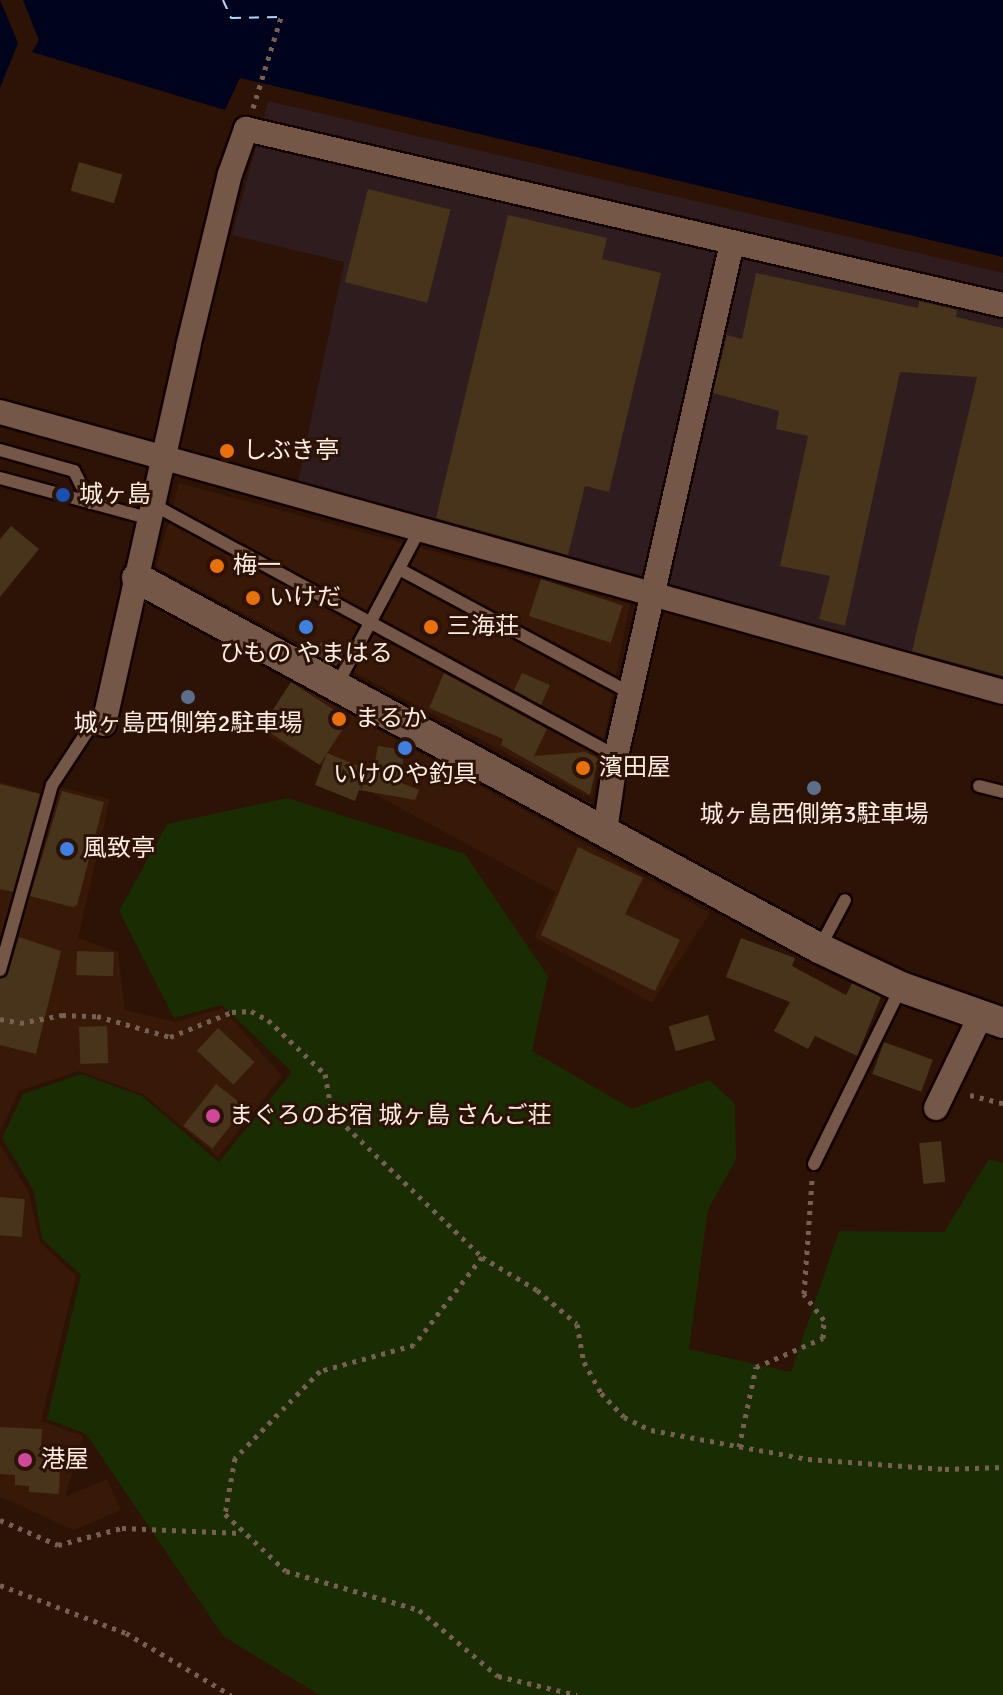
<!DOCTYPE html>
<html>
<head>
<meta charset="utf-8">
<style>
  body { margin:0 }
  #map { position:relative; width:1003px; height:1695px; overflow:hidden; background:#2c1306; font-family:Signika,"Noto Sans JP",sans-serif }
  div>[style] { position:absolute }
  .built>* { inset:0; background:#381807 }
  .industrial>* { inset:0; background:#2f1c1e }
  .green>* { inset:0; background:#192c02 }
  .water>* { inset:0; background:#00031c }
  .ferry>* { height:2px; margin-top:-1px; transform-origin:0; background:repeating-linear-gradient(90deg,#b4d7f9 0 10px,transparent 0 18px) }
  .building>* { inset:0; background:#47341b; transform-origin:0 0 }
  .path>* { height:5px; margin-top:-2.5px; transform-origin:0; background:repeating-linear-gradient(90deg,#765f53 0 4px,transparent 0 10px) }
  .roads { filter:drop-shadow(2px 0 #130100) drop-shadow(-2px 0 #130100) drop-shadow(0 2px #130100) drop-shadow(0 -2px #130100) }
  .service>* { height:12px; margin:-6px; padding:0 6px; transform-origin:6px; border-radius:6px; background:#755747 }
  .minor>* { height:24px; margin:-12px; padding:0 12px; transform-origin:12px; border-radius:12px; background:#755747 }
  .tertiary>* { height:30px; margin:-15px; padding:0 15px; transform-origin:15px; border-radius:15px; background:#755747 }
  .dots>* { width:22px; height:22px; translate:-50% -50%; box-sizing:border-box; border:4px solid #2c1306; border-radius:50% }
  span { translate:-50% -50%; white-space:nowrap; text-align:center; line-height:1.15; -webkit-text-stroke:6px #2c1306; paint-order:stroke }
  .poi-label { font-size:24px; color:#ffece3 }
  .left { translate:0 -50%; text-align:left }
</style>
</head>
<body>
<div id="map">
  <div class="built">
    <div style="clip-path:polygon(179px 483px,630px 604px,592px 799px,156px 567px)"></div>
    <div style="clip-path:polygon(294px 683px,710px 913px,652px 1003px,534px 937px,555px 892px,258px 731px)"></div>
    <div style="clip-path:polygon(0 782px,47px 795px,50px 785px,110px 799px,78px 938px,118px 952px,125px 1010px,175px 1022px,222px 1008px,282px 1076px,218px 1157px,143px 1094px,79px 1071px,19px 1091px,0 1131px)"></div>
    <div style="clip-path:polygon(0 1144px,29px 1193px,40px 1242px,76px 1276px,41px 1421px,83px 1436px,65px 1497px,107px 1479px,121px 1510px,74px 1530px,0 1497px)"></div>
  </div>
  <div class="industrial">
    <div style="clip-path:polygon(268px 101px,1003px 273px,1003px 687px,296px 491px,344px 262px,232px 235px)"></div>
  </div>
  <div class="green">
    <div style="clip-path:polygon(287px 798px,465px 854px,548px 976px,532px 1051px,632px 1109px,709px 1080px,735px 1104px,736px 1160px,708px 1209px,689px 1349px,791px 1372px,839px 1231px,944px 1232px,989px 1159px,1003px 1163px,1003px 1695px,319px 1695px,223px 1636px,86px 1434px,47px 1419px,81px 1275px,42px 1239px,34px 1191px,2px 1138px,23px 1094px,81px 1074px,142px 1096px,219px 1162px,292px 1072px,222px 1005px,174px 1018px,119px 911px,167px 824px)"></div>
  </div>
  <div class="water">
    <div style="clip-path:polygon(0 0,18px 43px,0 88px)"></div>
    <div style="clip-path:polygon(23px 0,1003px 0,1003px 257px,240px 78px,225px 110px,32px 52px,39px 40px)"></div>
  </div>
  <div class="ferry">
    <div style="left:223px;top:0;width:20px;rotate:66deg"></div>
    <div style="left:231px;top:18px;width:50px;rotate:-1.1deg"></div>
  </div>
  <div class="building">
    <div style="left:79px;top:162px;width:45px;height:30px;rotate:16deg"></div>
    <div style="left:368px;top:189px;width:85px;height:96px;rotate:14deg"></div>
    <div style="clip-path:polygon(508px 215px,607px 238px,602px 259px,661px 273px,609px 492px,585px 486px,568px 555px,436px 518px)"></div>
    <div style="clip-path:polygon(756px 273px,918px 308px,919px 301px,957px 310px,956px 317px,1003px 328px,1003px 676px,912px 651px,977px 377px,900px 372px,845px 626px,819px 619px,830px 576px,780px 566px,808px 436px,776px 429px,779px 411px,713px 393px,727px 335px,742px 339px)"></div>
    <div style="clip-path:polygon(11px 526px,39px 549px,0 597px,0 539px)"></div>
    <div style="left:541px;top:579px;width:86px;height:39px;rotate:18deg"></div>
    <div style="left:321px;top:642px;width:25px;height:14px;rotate:29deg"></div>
    <div style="clip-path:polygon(444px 673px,547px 729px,534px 756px,585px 752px,598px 758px,590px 795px,501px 745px,503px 739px,429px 708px)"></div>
    <div style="clip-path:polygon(522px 673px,550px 685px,541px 705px,514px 690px)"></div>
    <div style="left:291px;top:682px;width:69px;height:54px;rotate:33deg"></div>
    <div style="clip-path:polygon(378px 746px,405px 750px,399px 782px,419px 790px,415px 800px,359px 790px,355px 801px,315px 785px,327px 753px,373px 772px)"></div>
    <div style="clip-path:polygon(0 784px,40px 794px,13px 892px,0 889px)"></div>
    <div style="clip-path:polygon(62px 791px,104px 802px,77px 905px,72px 907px,30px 896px)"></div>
    <div style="clip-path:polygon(578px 847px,643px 878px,625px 914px,680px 940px,655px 991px,541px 935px)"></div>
    <div style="clip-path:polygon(19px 937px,61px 951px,36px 1054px,0 1045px,0 979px,8px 973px)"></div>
    <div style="clip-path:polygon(741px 938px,795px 958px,792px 966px,846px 995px,852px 983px,881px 997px,857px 1056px,815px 1036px,808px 1049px,774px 1031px,790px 1002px,726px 977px)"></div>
    <div style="left:77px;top:951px;width:37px;height:24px;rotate:2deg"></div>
    <div style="left:708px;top:1015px;width:26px;height:41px;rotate:74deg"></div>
    <div style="left:107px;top:1026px;width:37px;height:28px;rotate:88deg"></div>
    <div style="left:218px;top:1028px;width:50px;height:31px;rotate:43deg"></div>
    <div style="left:884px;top:1042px;width:52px;height:34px;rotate:20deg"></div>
    <div style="left:216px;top:1084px;width:37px;height:53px;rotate:38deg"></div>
    <div style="left:941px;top:1141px;width:41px;height:22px;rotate:84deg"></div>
    <div style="left:0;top:1197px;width:25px;height:38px;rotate:5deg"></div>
    <div style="clip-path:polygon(0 1427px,42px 1429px,41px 1446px,61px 1446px,59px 1494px,29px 1492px,29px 1486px,15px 1485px,15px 1475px,0 1474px)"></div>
  </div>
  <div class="path">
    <div style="left:253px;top:108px;width:95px;rotate:-72.9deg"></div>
    <div style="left:0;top:1019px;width:20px;rotate:11deg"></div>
    <div style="left:20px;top:1023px;width:43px;rotate:-10.8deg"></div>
    <div style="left:62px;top:1015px;width:35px;rotate:2deg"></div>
    <div style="left:97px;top:1016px;width:76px;rotate:16deg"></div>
    <div style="left:170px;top:1037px;width:67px;rotate:-22deg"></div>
    <div style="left:232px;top:1012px;width:19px;rotate:-3deg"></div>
    <div style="left:251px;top:1011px;width:19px;rotate:28deg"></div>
    <div style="left:268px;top:1020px;width:79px;rotate:43.5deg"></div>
    <div style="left:325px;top:1074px;width:40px;rotate:80deg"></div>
    <div style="left:332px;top:1113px;width:208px;rotate:43.8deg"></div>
    <div style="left:482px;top:1257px;width:64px;rotate:31deg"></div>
    <div style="left:537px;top:1290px;width:52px;rotate:40.4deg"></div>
    <div style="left:577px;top:1324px;width:39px;rotate:80deg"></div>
    <div style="left:584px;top:1362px;width:35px;rotate:61deg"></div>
    <div style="left:601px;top:1393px;width:33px;rotate:46deg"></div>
    <div style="left:624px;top:1417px;width:30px;rotate:26deg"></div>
    <div style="left:651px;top:1430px;width:160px;rotate:10.5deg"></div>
    <div style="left:808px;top:1459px;width:137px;rotate:4.2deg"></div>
    <div style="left:945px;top:1469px;width:58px;rotate:-2deg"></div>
    <div style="left:970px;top:1095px;width:34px;rotate:14deg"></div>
    <div style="left:482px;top:1257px;width:111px;rotate:127.7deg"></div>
    <div style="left:414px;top:1345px;width:98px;rotate:164.5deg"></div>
    <div style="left:320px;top:1371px;width:122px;rotate:134.3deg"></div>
    <div style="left:235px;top:1458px;width:57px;rotate:100.1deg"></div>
    <div style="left:225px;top:1514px;width:83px;rotate:43.1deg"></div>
    <div style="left:286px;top:1571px;width:139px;rotate:16.3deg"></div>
    <div style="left:419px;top:1610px;width:103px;rotate:39.9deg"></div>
    <div style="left:498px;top:1676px;width:81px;rotate:13.5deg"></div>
    <div style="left:739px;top:1447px;width:82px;rotate:-78deg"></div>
    <div style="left:756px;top:1367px;width:73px;rotate:-23.4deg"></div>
    <div style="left:823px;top:1338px;width:18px;rotate:-87deg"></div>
    <div style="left:824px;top:1320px;width:33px;rotate:-128deg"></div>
    <div style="left:804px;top:1294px;width:114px;rotate:-86deg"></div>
    <div style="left:0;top:1520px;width:63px;rotate:23.3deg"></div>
    <div style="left:58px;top:1545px;width:66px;rotate:-14.9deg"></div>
    <div style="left:122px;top:1528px;width:119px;rotate:2.4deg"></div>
    <div style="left:0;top:1585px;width:135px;rotate:20.9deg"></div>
    <div style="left:126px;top:1633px;width:122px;rotate:30.6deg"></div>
  </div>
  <div class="roads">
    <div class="service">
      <div style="left:0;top:450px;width:77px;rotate:15.8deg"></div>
      <div style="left:74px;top:471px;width:36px;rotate:63deg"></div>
      <div style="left:0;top:478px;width:156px;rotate:15.2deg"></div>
      <div style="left:154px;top:505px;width:526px;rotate:28.51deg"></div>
      <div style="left:399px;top:569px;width:262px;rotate:28.2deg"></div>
      <div style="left:337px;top:685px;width:177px;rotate:-62deg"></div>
      <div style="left:979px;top:786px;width:25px;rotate:14deg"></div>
      <div style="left:820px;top:947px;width:53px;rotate:-62deg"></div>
      <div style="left:0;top:970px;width:192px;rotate:-74.3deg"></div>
      <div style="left:52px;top:785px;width:77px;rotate:-56.7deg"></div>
      <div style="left:94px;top:721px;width:10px;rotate:17deg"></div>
      <div style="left:814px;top:1164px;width:197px;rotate:-63.8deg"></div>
    </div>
    <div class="minor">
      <div style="left:0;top:412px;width:1041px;rotate:15.6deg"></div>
      <div style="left:104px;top:724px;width:386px;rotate:-77.4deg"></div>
      <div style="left:188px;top:347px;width:178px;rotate:-76.4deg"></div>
      <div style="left:230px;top:174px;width:48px;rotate:-70.4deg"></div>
      <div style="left:246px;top:129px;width:777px;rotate:13.09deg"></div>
      <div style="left:605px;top:831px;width:76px;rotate:-81.7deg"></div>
      <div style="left:616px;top:756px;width:526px;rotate:-77.26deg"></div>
      <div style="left:936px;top:1108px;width:103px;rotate:-64.2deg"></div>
    </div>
    <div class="tertiary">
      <div style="left:137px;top:578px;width:776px;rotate:28.48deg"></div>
      <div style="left:819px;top:948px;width:91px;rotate:25.4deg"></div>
      <div style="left:901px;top:987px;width:108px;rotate:19.4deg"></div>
    </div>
  </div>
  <div class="dots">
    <div style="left:227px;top:451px;background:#e8710a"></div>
    <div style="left:63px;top:495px;background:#1a4fb4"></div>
    <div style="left:217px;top:566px;background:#e8710a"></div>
    <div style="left:253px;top:598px;background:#e8710a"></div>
    <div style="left:306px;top:627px;background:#3f7fe0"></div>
    <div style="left:431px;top:627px;background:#e8710a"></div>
    <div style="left:188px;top:697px;background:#5c6f8a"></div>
    <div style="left:339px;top:719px;background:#e8710a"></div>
    <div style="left:405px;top:748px;background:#3f7fe0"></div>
    <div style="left:583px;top:768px;background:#e8710a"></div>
    <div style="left:814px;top:788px;background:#5c6f8a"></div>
    <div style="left:67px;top:849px;background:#3f7fe0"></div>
    <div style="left:213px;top:1116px;background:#d1479c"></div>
    <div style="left:25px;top:1460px;background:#d1479c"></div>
  </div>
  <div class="poi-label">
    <span class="left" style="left:243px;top:451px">しぶき亭</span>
    <span class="left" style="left:79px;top:495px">城ヶ島</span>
    <span class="left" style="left:233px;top:566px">梅一</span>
    <span class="left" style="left:269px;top:598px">いけだ</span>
    <span class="left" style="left:447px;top:627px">三海荘</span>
    <span style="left:306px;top:654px">ひもの やまはる</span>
    <span class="left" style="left:355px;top:719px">まるか</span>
    <span style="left:188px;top:724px">城ヶ島西側第2駐車場</span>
    <span class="left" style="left:599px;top:768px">濱田屋</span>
    <span style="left:405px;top:775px">いけのや釣具</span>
    <span style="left:814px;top:815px">城ヶ島西側第3駐車場</span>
    <span class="left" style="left:83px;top:849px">風致亭</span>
    <span class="left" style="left:229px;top:1116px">まぐろのお宿 城ヶ島 さんご荘</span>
    <span class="left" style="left:41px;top:1460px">港屋</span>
  </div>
</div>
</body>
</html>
